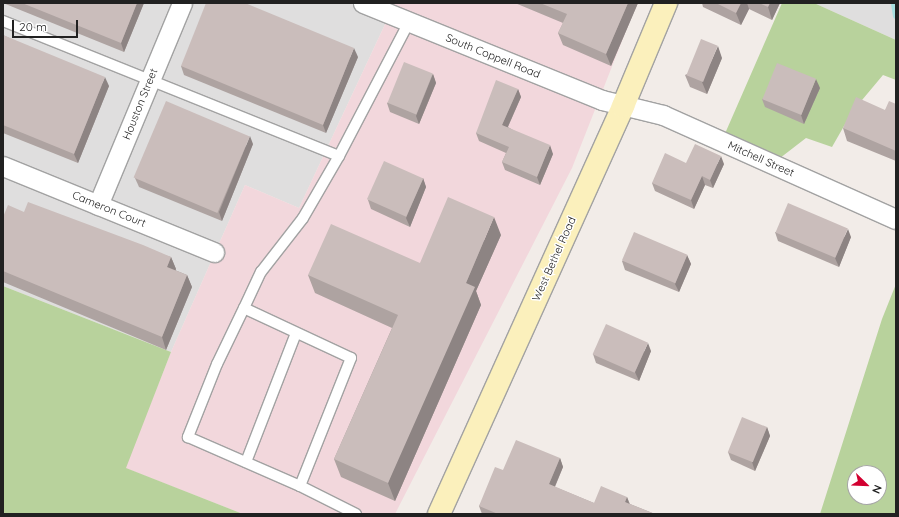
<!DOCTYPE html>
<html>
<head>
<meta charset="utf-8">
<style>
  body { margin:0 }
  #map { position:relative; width:899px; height:517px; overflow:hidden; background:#f2ece8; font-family:Quicksand,sans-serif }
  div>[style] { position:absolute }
  .residential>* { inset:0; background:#dfdede }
  .commercial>* { inset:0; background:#f2d7dc }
  .forest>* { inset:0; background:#b8d29c }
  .stream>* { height:7px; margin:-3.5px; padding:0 3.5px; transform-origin:3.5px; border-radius:3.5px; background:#a8e0e0 }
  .roads { filter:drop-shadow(1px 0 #a2a2a2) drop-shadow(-1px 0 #a2a2a2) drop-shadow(0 1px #a2a2a2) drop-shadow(0 -1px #a2a2a2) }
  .lane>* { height:10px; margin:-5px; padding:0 5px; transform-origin:5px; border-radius:5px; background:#fff }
  .street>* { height:19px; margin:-9.5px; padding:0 9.5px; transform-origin:9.5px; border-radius:9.5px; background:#fff }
  .secondary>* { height:22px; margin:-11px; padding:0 11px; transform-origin:11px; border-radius:11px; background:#fbf0bc }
  .wall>* { inset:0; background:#aea3a1 }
  .shaded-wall>* { inset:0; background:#8d8483 }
  .building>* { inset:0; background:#cabdbb; transform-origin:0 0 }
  span { translate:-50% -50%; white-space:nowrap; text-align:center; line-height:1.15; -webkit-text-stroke:3px #fff; paint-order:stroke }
  .street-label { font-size:11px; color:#212121 }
  .frame { position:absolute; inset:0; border:4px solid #212121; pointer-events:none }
  .north { position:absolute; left:847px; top:465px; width:40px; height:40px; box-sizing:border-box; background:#fff; border:1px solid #a6a6a6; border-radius:50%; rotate:113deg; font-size:11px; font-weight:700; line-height:16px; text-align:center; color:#212121 }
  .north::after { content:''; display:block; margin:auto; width:14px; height:18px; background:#d20030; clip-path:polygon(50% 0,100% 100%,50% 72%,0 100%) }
  .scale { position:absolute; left:12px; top:20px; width:66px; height:18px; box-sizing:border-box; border:2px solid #212121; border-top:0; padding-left:5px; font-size:12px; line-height:14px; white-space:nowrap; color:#212121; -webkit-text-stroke:3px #fff; paint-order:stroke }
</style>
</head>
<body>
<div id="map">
  <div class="residential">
    <div style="clip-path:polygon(3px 3px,395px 3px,299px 208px,245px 185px,171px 352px,3px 286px)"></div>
    <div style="clip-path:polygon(814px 3px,896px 3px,896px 40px)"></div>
  </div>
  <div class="commercial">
    <div style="clip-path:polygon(395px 3px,637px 3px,572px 168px,395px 514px,243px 514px,125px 468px,171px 352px,245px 185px,299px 208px)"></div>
  </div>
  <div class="forest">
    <div style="clip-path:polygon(782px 3px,814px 3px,896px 40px,896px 80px,883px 75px,852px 112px,832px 147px,806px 138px,771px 165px,720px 145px)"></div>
    <div style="clip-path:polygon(evenodd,896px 284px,896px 514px,820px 514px,882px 319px,896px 284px,855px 473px,879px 473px,879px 497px,855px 497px,855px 473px)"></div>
    <div style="clip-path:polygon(3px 286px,171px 352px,126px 468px,243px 514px,3px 514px)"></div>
  </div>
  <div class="stream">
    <div style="left:894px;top:3px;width:12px;rotate:81deg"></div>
  </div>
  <div class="roads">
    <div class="lane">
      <div style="left:3px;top:21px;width:362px;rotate:21.9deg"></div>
      <div style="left:244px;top:308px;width:62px;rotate:115.7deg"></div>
      <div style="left:217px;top:364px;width:79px;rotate:111.7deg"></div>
      <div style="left:188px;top:437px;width:122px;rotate:23.6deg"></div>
      <div style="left:246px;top:462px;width:138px;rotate:-68.8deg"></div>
      <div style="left:356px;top:514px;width:63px;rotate:-153.4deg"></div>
      <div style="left:300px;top:486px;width:138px;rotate:-68.3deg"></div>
      <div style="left:351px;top:358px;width:118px;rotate:-155deg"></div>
      <div style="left:244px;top:308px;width:40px;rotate:-65deg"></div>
      <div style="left:261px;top:272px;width:68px;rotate:-52.1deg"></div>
      <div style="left:303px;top:218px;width:72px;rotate:-59.9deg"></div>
      <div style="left:339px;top:156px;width:151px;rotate:-62.4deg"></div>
    </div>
    <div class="street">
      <div style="left:363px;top:3px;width:258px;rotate:22.1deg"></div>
      <div style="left:602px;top:100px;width:63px;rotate:13.8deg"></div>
      <div style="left:663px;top:115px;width:255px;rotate:24.1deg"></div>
      <div style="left:3px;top:166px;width:228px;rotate:22.2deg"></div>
      <div style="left:98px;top:205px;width:219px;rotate:-67.4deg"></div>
    </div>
    <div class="secondary">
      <div style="left:439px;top:514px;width:448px;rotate:-65.7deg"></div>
      <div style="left:623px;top:106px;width:112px;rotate:-67.3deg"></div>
    </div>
  </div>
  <div class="wall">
    <div style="clip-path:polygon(3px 3px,144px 3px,124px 52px)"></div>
    <div style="clip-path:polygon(515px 3px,638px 3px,611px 66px,563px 45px,558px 33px,563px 23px)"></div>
    <div style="clip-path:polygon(702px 3px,780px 3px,772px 20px,749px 9px,741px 25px,703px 7px)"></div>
    <div style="clip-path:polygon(3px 35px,109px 86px,78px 163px,3px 133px)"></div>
    <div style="clip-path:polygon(358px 57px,326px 133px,184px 75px,181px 66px)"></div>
    <div style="clip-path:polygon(722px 58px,707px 94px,690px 87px,685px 75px)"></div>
    <div style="clip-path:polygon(433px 74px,436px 83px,419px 124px,390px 112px,387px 103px)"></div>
    <div style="clip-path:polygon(820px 88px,804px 124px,765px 107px,762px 99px)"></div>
    <div style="clip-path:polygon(518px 89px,521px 97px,508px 127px,553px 154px,540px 185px,505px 170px,502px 162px,506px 153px,479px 141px,476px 133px)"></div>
    <div style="clip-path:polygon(896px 104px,896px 161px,847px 141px,843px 128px,885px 110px)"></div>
    <div style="clip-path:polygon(253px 144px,222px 221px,139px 187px,135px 178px)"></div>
    <div style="clip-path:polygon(686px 163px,724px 164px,713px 188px,705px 185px,694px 209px,655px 191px,652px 183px)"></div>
    <div style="clip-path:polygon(423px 178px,426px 187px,410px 227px,371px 209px,368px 200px)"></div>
    <div style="clip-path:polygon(24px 212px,171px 257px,176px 269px,175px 270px,187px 275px,192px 287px,166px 350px,3px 282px,3px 217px)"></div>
    <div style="clip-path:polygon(775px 232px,851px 237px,839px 267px,778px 241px)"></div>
    <div style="clip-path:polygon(501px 235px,476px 291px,481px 305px,395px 501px,341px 477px,334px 459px,392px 328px,315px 293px,308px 275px,420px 263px)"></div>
    <div style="clip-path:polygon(687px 255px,691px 264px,679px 292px,625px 270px,622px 261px)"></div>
    <div style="clip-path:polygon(651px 351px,639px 381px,596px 363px,593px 354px)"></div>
    <div style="clip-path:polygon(767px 427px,770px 436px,755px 471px,731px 460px,728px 452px)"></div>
    <div style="clip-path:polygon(560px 458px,563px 467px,555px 487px,594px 503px,627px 497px,630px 504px,655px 514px,482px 514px,479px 506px,503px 470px)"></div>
  </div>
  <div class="shaded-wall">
    <div style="clip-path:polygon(137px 3px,144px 3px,124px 52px,121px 43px)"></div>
    <div style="clip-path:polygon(628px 3px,638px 3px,611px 66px,606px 54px)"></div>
    <div style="clip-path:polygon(741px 3px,747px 3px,749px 9px,741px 25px,736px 13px)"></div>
    <div style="clip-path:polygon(770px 3px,780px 3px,772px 20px,768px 7px)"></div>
    <div style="clip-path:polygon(718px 46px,722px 58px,707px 94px,702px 82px)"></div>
    <div style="clip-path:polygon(354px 48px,358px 57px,326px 133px,323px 125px)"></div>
    <div style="clip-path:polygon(433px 74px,436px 83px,419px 124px,416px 116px)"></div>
    <div style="clip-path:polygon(105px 77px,109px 86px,78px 163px,74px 154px)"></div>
    <div style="clip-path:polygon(816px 79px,820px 88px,804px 124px,801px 115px)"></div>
    <div style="clip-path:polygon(518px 89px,521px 97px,505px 133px,502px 125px)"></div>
    <div style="clip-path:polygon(250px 136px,253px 144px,222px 221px,219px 212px)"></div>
    <div style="clip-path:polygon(550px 145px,553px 154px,540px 185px,537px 177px)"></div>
    <div style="clip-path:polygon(721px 156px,724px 164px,713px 188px,710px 180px)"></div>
    <div style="clip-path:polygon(702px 176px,705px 185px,694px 209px,691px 200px)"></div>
    <div style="clip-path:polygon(423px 178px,426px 187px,410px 227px,406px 218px)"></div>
    <div style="clip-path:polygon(494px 217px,501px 235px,476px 291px,481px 305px,395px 501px,388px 483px,466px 283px)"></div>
    <div style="clip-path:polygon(848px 229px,851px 237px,839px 267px,835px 258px)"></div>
    <div style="clip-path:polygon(687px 255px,691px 264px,679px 292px,675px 284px)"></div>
    <div style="clip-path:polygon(171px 257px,176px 269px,172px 279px,167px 267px)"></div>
    <div style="clip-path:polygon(187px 275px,192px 287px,166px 350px,162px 337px)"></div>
    <div style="clip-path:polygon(648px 343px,651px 351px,639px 381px,635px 372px)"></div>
    <div style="clip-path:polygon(767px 427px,770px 436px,755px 471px,752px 462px)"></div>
    <div style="clip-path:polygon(560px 458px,563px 467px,552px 493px,549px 484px)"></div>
    <div style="clip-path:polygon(627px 497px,630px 506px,625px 502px)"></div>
  </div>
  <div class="building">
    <div style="clip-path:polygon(22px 3px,137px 3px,121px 43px)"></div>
    <div style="clip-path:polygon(206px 3px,245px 3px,354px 48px,323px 125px,181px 66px)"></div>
    <div style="clip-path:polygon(540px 3px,628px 3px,606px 54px,558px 33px,567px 14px)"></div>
    <div style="clip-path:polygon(716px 3px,741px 3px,736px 13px)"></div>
    <div style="clip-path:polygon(759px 3px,770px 3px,768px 7px)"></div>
    <div style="clip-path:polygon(3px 35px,105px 77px,74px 154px,3px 125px)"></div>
    <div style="left:701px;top:39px;width:18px;height:39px;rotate:22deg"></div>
    <div style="left:404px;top:62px;width:31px;height:44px;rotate:22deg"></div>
    <div style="left:777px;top:63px;width:42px;height:39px;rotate:22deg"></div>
    <div style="clip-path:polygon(496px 80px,518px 89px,502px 125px,550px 145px,537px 177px,502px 162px,509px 147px,476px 133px)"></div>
    <div style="clip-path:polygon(856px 97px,885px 110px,889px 101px,896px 104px,896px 151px,843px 128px)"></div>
    <div style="left:166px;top:101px;width:91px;height:83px;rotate:23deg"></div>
    <div style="clip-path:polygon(695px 144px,721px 156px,710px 180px,702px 176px,691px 200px,652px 183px,665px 153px,686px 163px)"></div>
    <div style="left:384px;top:161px;width:43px;height:42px;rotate:24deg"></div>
    <div style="clip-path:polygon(448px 197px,494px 217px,466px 283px,475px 287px,388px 483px,334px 459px,398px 315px,308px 275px,331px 224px,420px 263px)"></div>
    <div style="clip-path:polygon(28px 202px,143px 245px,171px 257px,167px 267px,187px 275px,162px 337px,3px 271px,3px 217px,8px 205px,24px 212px)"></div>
    <div style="left:788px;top:203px;width:65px;height:32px;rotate:23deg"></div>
    <div style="left:634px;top:232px;width:58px;height:31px;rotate:23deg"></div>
    <div style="left:606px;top:324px;width:46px;height:33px;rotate:24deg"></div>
    <div style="left:742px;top:417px;width:27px;height:38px;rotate:22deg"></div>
    <div style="clip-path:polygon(516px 440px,560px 458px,549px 484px,594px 503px,601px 486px,627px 497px,625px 502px,655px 514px,498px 514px,479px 506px,495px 467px,503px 470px)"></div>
  </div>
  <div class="street-label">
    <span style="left:493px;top:56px;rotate:22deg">South Coppell Road</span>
    <span style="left:140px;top:104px;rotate:-68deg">Houston Street</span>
    <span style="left:761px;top:159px;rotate:24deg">Mitchell Street</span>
    <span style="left:109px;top:209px;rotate:22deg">Cameron Court</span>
    <span style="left:554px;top:259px;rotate:-66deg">West Bethel Road</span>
  </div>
  <div class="frame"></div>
  <div class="north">N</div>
  <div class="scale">20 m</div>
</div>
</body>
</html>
